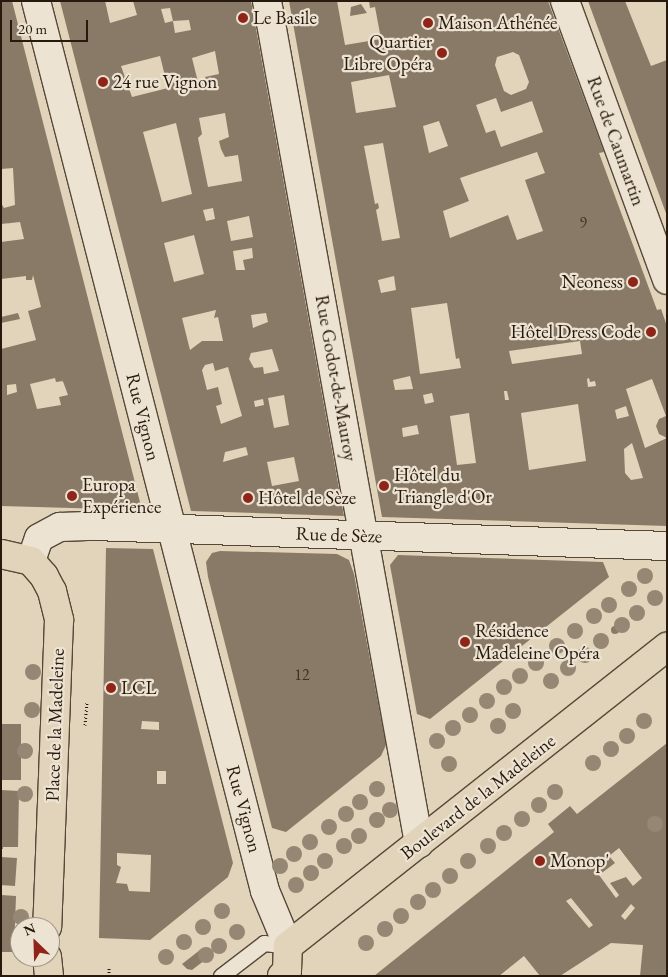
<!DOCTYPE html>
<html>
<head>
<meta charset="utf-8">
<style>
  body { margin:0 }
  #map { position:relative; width:668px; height:977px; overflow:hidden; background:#e2d4ba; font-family:"EB Garamond",serif }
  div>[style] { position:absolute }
  .building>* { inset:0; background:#897a67; transform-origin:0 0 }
  .round { border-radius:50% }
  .path>* { height:3px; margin-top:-1.5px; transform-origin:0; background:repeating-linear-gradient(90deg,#28190e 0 1px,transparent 0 3.5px) }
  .roads { filter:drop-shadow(1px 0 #564839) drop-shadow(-1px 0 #564839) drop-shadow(0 1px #564839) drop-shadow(0 -1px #564839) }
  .lane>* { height:15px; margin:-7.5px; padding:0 7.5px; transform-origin:7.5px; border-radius:7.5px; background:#ece3d2 }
  .street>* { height:28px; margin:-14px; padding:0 14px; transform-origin:14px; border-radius:14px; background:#ece3d2 }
  .primary>* { height:28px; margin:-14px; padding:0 14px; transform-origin:14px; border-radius:14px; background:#e2d4ba }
  .trees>* { width:16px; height:16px; margin:-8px; border-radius:50%; background:#958773 }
  .dots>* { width:14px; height:14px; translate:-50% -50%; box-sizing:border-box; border:2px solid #ece3d2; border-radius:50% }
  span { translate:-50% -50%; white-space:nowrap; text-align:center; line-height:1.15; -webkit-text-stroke:4.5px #ece3d2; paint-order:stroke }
  .number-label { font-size:16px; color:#403124 }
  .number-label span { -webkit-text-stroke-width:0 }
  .poi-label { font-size:19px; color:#28190e }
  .left { translate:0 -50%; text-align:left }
  .right { translate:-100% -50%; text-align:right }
  .street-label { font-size:19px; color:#28190e }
  .frame { position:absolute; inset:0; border:2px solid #28190e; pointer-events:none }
  .north { position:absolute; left:10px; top:917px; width:50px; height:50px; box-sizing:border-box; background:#ece3d2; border:1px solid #9e9284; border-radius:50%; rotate:336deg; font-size:14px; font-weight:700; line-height:20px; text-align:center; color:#28190e }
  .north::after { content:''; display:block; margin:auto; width:18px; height:22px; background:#8f2418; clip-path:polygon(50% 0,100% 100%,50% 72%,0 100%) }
  .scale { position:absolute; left:10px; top:20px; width:78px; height:22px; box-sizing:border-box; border:2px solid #28190e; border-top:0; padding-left:6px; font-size:15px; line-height:18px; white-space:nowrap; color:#28190e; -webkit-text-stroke:4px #ece3d2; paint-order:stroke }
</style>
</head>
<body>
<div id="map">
  <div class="building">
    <div style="clip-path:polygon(evenodd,1px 1px,12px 1px,142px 510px,1px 506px,1px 349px,36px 340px,28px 311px,41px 307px,33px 275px,32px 280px,26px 280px,26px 276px,1px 279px,1px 242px,24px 239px,20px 222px,1px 224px,1px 203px,4px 208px,15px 205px,13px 168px,1px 169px,1px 1px,61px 376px,68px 395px,59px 397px,61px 405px,37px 409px,30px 384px,55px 378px,56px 382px,63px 381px,61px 376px,1px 1px,16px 384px,17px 392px,7px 395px,7px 385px,16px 384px)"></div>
    <div style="clip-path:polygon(evenodd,60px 1px,105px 1px,110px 23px,137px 15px,133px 1px,251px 1px,344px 516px,191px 511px,60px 1px,170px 8px,173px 21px,165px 23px,161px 9px,170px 8px,60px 1px,189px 20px,191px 30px,175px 33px,173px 21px,189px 20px,60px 1px,215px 51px,219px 74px,205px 77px,206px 81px,198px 82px,192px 58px,215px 51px,60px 1px,160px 56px,168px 88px,132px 97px,121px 66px,160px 56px,60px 1px,225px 113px,229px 137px,219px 141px,221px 149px,225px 157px,238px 155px,242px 181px,208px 187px,198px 138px,202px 134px,199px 118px,225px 113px,60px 1px,176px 123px,192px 194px,162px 202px,143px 132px,176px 123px,60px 1px,213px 208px,215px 219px,206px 221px,203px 210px,213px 208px,60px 1px,249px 216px,253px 237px,231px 241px,227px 221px,249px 216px,60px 1px,194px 235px,204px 274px,174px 282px,164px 243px,194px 235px,60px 1px,252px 248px,253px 258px,243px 260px,245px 270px,236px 270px,233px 251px,252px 248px,60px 1px,216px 310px,214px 318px,218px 317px,223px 341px,202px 341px,190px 350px,182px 318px,216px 310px,60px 1px,266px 313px,268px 322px,253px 328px,251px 315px,266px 313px,60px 1px,272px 349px,279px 371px,264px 374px,263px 367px,254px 368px,249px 359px,251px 353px,272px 349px,60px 1px,213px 363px,215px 371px,228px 367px,242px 416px,221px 424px,216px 406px,222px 404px,218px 387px,207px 390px,202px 370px,205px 365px,213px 363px,60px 1px,284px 395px,289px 425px,274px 428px,268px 398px,284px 395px,60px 1px,263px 399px,264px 405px,255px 407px,254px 401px,263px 399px,60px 1px,246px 447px,248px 455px,223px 462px,225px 452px,246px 447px,60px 1px,294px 457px,299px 481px,272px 486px,267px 462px,294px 457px)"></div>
    <div style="clip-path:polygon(evenodd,289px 1px,337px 1px,345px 45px,381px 39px,375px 7px,370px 8px,369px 1px,548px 1px,604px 152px,599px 153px,657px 310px,661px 309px,667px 326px,667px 438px,659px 434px,656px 426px,659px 419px,666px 416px,652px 379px,626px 389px,645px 448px,667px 438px,667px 526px,382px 517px,289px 1px,513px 52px,519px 55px,529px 82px,526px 89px,511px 95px,504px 91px,495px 65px,497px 57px,513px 52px,289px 1px,389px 75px,396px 107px,356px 113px,351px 82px,389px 75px,289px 1px,496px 98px,501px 112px,532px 101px,543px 132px,501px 147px,495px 130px,486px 133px,476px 105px,496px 98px,289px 1px,439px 121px,448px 146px,429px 153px,423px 126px,439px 121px,289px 1px,383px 143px,400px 238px,382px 241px,376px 210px,379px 208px,378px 203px,375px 204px,364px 146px,383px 143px,289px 1px,537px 152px,545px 173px,525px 180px,543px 231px,517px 240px,508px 215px,450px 238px,443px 211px,469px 201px,460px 178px,537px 152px,289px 1px,394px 276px,396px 290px,381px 293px,378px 280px,394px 276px,289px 1px,447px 303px,456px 359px,459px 358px,461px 368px,420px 374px,411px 308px,447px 303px,289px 1px,580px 341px,582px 354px,512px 364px,509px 351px,580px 341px,289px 1px,410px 376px,413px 389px,395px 390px,393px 380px,410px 376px,289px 1px,589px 378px,590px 382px,595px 381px,596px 386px,588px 387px,587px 379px,589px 378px,289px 1px,504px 391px,507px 391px,509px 400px,505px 400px,504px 391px,289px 1px,432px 393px,434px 402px,425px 404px,423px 395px,432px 393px,289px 1px,578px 404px,586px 461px,529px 470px,521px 413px,578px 404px,289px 1px,626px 406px,629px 416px,617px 419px,615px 410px,626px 406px,289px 1px,469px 413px,476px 463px,457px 465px,450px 416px,469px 413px,289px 1px,417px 425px,419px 434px,403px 437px,402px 428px,417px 425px,289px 1px,632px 443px,643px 478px,631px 480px,625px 473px,624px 449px,632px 443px)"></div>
    <div style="clip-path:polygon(588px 1px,625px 1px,651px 66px,667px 60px,667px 216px)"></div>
    <div style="clip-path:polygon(361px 4px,367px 13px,350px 16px,351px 7px)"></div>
    <div style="clip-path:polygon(18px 313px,20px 319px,1px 323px,1px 317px)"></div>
    <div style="clip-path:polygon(evenodd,106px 548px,153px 549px,233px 863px,228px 877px,150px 940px,99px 938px,106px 548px,142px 721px,159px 722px,159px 730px,141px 729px,142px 721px,106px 548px,157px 771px,166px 771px,166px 784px,157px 784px,157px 771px,106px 548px,117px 853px,151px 855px,150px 892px,129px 891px,127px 884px,116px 883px,121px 867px,117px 865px,117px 853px)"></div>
    <div style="clip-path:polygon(220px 551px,337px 554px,349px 560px,354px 574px,386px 745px,381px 756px,286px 832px,272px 828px,208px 577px,206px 562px,212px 553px)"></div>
    <div style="clip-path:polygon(398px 555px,603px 562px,609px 577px,430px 719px,417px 714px,390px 565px)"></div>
    <div class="round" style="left:611px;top:626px;width:8px;height:8px"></div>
    <div style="left:1px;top:724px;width:20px;height:56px"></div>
    <div style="clip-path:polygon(evenodd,667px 743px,667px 976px,640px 976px,643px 945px,611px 943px,560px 976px,540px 976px,524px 956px,499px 976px,374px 976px,554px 832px,548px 824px,570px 806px,577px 814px,667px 743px,619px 848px,642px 878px,633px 886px,626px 877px,610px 883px,619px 895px,616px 898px,599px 875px,615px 863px,609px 856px,619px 848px,667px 743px,571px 898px,593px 925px,589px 928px,566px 901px,571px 898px,667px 743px,631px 904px,635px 908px,625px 920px,621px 916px,631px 904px)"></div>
    <div style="clip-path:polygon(1px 790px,19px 791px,18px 847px,3px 847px,3px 849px,1px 849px)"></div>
    <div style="left:1px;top:857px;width:16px;height:28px;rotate:4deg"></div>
    <div style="clip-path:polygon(1px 895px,16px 896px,14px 952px,1px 952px)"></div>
    <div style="clip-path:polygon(200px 950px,205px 960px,192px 970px,187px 969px,182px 964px)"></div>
  </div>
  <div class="path">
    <div style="left:85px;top:725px;width:24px;rotate:-85deg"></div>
    <div style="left:109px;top:976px;width:9px;rotate:-90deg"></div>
  </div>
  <div class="roads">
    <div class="lane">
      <div style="left:221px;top:976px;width:54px;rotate:-37.5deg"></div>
      <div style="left:264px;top:943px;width:24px;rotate:7deg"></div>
    </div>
    <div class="street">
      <div style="left:36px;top:1px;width:919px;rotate:75.57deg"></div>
      <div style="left:265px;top:891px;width:60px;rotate:67.3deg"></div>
      <div style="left:267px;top:1px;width:856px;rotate:79.77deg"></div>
      <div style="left:565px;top:1px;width:297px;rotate:69.9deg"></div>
      <div style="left:31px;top:561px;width:24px;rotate:-71deg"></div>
      <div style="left:39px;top:538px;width:24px;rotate:-28deg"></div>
      <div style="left:60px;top:527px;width:34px;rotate:-2deg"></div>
      <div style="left:94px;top:526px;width:573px;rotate:2deg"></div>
    </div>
    <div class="primary">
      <div style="left:1px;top:554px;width:31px;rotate:13deg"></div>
      <div style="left:31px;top:561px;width:20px;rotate:49deg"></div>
      <div style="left:44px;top:576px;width:17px;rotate:62deg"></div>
      <div style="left:52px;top:591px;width:30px;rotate:76deg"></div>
      <div style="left:59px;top:620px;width:307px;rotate:92.2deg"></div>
      <div style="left:47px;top:957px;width:19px;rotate:84deg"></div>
      <div style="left:282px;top:976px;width:7px;rotate:-45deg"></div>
      <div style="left:287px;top:971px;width:25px;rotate:-88deg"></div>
      <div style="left:288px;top:946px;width:483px;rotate:-38.3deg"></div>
    </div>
  </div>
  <div class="trees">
    <div style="left:645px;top:576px"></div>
    <div style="left:629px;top:589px"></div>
    <div style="left:655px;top:598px"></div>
    <div style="left:609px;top:605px"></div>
    <div style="left:637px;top:613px"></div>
    <div style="left:594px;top:616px"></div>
    <div style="left:622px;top:625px"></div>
    <div style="left:575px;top:631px"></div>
    <div style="left:601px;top:641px"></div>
    <div style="left:557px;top:646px"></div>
    <div style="left:585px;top:655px"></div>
    <div style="left:536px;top:663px"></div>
    <div style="left:568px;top:668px"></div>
    <div style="left:33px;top:672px"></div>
    <div style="left:520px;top:676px"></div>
    <div style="left:551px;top:681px"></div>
    <div style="left:504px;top:687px"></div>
    <div style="left:487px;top:701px"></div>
    <div style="left:32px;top:710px"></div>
    <div style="left:513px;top:711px"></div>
    <div style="left:470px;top:715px"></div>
    <div style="left:644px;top:721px"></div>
    <div style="left:498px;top:726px"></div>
    <div style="left:453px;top:728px"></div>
    <div style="left:627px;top:736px"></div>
    <div style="left:437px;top:741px"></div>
    <div style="left:611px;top:749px"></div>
    <div style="left:25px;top:751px"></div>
    <div style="left:593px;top:763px"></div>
    <div style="left:449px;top:764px"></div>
    <div style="left:377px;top:789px"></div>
    <div style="left:555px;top:792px"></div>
    <div style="left:25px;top:794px"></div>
    <div style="left:360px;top:802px"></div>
    <div style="left:539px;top:805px"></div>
    <div style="left:390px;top:810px"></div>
    <div style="left:346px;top:814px"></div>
    <div style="left:522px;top:819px"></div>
    <div style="left:377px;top:820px"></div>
    <div style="left:655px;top:824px"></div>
    <div style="left:329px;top:827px"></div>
    <div style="left:504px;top:833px"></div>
    <div style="left:359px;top:836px"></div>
    <div style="left:310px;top:842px"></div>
    <div style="left:344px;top:846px"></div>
    <div style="left:488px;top:846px"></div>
    <div style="left:294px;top:854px"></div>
    <div style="left:325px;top:861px"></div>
    <div style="left:468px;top:861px"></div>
    <div style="left:280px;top:866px"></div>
    <div style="left:311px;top:873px"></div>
    <div style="left:450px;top:876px"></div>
    <div style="left:296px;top:885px"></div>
    <div style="left:433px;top:890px"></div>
    <div style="left:418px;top:902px"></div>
    <div style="left:222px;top:911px"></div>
    <div style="left:401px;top:916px"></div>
    <div style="left:21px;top:917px"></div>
    <div style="left:203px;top:927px"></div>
    <div style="left:385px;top:929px"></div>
    <div style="left:237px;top:932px"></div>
    <div style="left:184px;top:942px"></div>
    <div style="left:366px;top:943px"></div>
    <div style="left:219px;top:946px"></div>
    <div style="left:206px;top:955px"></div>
    <div style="left:166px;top:957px"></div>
  </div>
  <div class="dots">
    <div style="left:243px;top:18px;background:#8f2418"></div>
    <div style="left:428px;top:23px;background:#8f2418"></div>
    <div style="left:442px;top:53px;background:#8f2418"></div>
    <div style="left:103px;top:82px;background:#8f2418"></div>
    <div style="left:633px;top:282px;background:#8f2418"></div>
    <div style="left:651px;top:332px;background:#8f2418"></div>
    <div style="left:384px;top:486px;background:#8f2418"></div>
    <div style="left:72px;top:496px;background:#8f2418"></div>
    <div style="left:248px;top:498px;background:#8f2418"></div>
    <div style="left:465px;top:642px;background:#8f2418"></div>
    <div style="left:111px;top:688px;background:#8f2418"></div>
    <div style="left:540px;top:861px;background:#8f2418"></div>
  </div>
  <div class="number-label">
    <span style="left:583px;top:223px">9</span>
    <span style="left:302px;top:675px">12</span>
  </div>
  <div class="poi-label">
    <span class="left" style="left:253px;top:18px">Le Basile</span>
    <span class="left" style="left:438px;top:23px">Maison Athénée</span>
    <span class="right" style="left:432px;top:53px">Quartier<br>Libre Opéra</span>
    <span class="left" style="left:113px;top:82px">24 rue Vignon</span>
    <span class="right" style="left:623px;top:282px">Neoness</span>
    <span class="right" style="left:641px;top:332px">Hôtel Dress Code</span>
    <span class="left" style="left:394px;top:486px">Hôtel du<br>Triangle d'Or</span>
    <span class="left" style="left:82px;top:496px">Europa<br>Expérience</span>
    <span class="left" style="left:258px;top:498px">Hôtel de Sèze</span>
    <span class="left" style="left:475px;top:642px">Résidence<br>Madeleine Opéra</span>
    <span class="left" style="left:121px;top:688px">LCL</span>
    <span class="left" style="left:550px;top:861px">Monop'</span>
  </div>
  <div class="street-label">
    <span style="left:616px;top:141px;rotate:70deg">Rue de Caumartin</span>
    <span style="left:336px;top:378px;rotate:80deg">Rue Godot-de-Mauroy</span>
    <span style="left:143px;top:417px;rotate:76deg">Rue Vignon</span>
    <span style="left:339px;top:535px;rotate:2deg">Rue de Sèze</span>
    <span style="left:55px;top:725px;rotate:-88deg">Place de la Madeleine</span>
    <span style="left:478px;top:797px;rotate:-38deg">Boulevard de la Madeleine</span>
    <span style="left:244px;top:809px;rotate:75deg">Rue Vignon</span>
  </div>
  <div class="frame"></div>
  <div class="north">N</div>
  <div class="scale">20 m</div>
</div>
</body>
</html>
